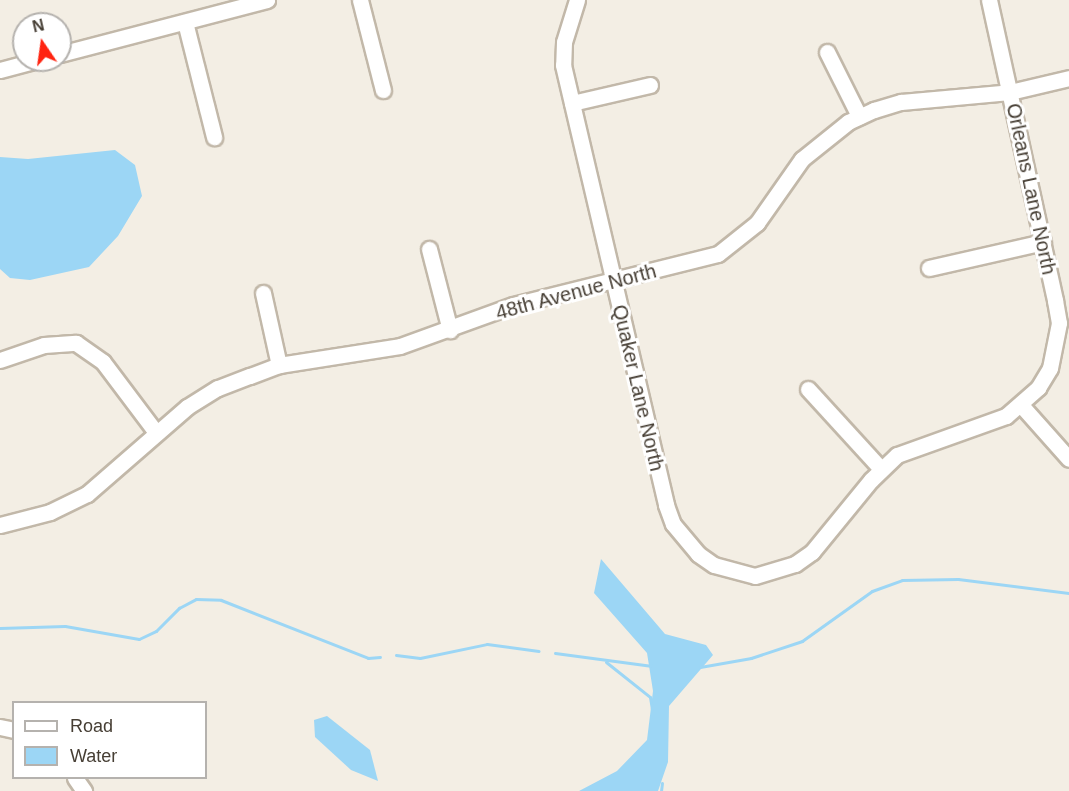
<!DOCTYPE html>
<html>
<head>
<meta charset="utf-8">
<style>
  body { margin:0 }
  #map { position:relative; width:1069px; height:791px; overflow:hidden; background:#f3eee4; font-family:Helvetica,sans-serif }
  div>[style] { position:absolute }
  .water>* { inset:0; background:#9cd6f5 }
  .stream>* { height:3px; margin:-1.5px; padding:0 1.5px; transform-origin:1.5px; border-radius:1.5px; background:#9cd6f5 }
  .roads { filter:drop-shadow(2px 0 #c2b8a9) drop-shadow(-2px 0 #c2b8a9) drop-shadow(0 2px #c2b8a9) drop-shadow(0 -2px #c2b8a9) }
  .minor>* { height:15px; margin:-7.5px; padding:0 7.5px; transform-origin:7.5px; border-radius:7.5px; background:#fff }
  span { translate:-50% -50%; white-space:nowrap; text-align:center; line-height:1.15; -webkit-text-stroke:6px #fff; paint-order:stroke }
  .street-label { font-size:20px; color:#463e34 }
  .legend { position:absolute; left:12px; top:701px; width:195px; height:78px; box-sizing:border-box; background:#fff; border:2px solid #b5b2ae; margin:0; padding:8px 10px; list-style:none; font-size:18px; color:#463e34 }
  .legend li { display:flex; align-items:center; gap:12px; height:30px }
  .legend b { width:30px; border:2px solid #b5b2ae }
  .north { position:absolute; left:12px; top:12px; width:60px; height:60px; box-sizing:border-box; background:#fff; border:2px solid #b5b2ae; border-radius:50%; rotate:347deg; font-size:16px; font-weight:700; line-height:24px; text-align:center; color:#463e34 }
  .north::after { content:''; display:block; margin:auto; width:21px; height:27px; background:#ff2410; clip-path:polygon(50% 0,100% 100%,50% 72%,0 100%) }
</style>
</head>
<body>
<div id="map">
  <div class="water">
    <div style="clip-path:polygon(115px 150px,135px 165px,142px 196px,118px 236px,89px 267px,30px 280px,10px 278px,0 269px,0 157px,28px 159px)"></div>
    <div style="clip-path:polygon(601px 559px,665px 634px,706px 645px,713px 655px,669px 706px,668px 762px,658px 791px,579px 791px,617px 771px,647px 740px,653px 691px,647px 653px,594px 593px)"></div>
    <div style="clip-path:polygon(327px 716px,370px 750px,378px 781px,351px 770px,315px 737px,314px 720px)"></div>
  </div>
  <div class="stream">
    <div style="left:0;top:628px;width:65px;rotate:-1.8deg"></div>
    <div style="left:65px;top:626px;width:75px;rotate:10deg"></div>
    <div style="left:139px;top:639px;width:19px;rotate:-25deg"></div>
    <div style="left:156px;top:631px;width:33px;rotate:-45deg"></div>
    <div style="left:179px;top:608px;width:19px;rotate:-28deg"></div>
    <div style="left:196px;top:599px;width:25px;rotate:2deg"></div>
    <div style="left:221px;top:600px;width:158px;rotate:21.5deg"></div>
    <div style="left:368px;top:658px;width:12px;rotate:-5deg"></div>
    <div style="left:555px;top:653px;width:98px;rotate:7.6deg"></div>
    <div style="left:396px;top:655px;width:24px;rotate:7deg"></div>
    <div style="left:420px;top:658px;width:68px;rotate:-11.8deg"></div>
    <div style="left:487px;top:644px;width:52px;rotate:7.7deg"></div>
    <div style="left:606px;top:662px;width:56px;rotate:38.5deg"></div>
    <div style="left:650px;top:697px;width:12px;rotate:81deg"></div>
    <div style="left:700px;top:667px;width:52px;rotate:-10deg"></div>
    <div style="left:751px;top:658px;width:54px;rotate:-18.4deg"></div>
    <div style="left:802px;top:641px;width:86px;rotate:-35.5deg"></div>
    <div style="left:872px;top:591px;width:32px;rotate:-20deg"></div>
    <div style="left:902px;top:580px;width:56px;rotate:-1deg"></div>
    <div style="left:958px;top:579px;width:112px;rotate:7.2deg"></div>
    <div style="left:661px;top:791px;width:8px;rotate:-83deg"></div>
  </div>
  <div class="roads">
    <div class="minor">
      <div style="left:360px;top:0;width:93px;rotate:75.7deg"></div>
      <div style="left:577px;top:0;width:44px;rotate:107.2deg"></div>
      <div style="left:564px;top:42px;width:23px;rotate:92deg"></div>
      <div style="left:563px;top:65px;width:452px;rotate:76.8deg"></div>
      <div style="left:666px;top:505px;width:20px;rotate:70deg"></div>
      <div style="left:673px;top:524px;width:39px;rotate:50deg"></div>
      <div style="left:698px;top:554px;width:19px;rotate:35deg"></div>
      <div style="left:714px;top:565px;width:42px;rotate:15deg"></div>
      <div style="left:755px;top:576px;width:42px;rotate:-16.7deg"></div>
      <div style="left:795px;top:564px;width:21px;rotate:-35deg"></div>
      <div style="left:812px;top:552px;width:93px;rotate:-50.7deg"></div>
      <div style="left:871px;top:480px;width:36px;rotate:-44deg"></div>
      <div style="left:897px;top:455px;width:116px;rotate:-19.7deg"></div>
      <div style="left:1006px;top:416px;width:43px;rotate:-41.2deg"></div>
      <div style="left:1038px;top:388px;width:23px;rotate:-59deg"></div>
      <div style="left:1050px;top:368px;width:46px;rotate:-78.7deg"></div>
      <div style="left:1059px;top:323px;width:23px;rotate:-100deg"></div>
      <div style="left:1055px;top:300px;width:307px;rotate:-102.4deg"></div>
      <div style="left:185px;top:22px;width:119px;rotate:75.8deg"></div>
      <div style="left:827px;top:52px;width:72px;rotate:63.4deg"></div>
      <div style="left:60px;top:54px;width:214px;rotate:-14.6deg"></div>
      <div style="left:0;top:70px;width:39px;rotate:-15deg"></div>
      <div style="left:572px;top:103px;width:80px;rotate:-13deg"></div>
      <div style="left:429px;top:249px;width:84px;rotate:75.5deg"></div>
      <div style="left:929px;top:268px;width:117px;rotate:-12.8deg"></div>
      <div style="left:263px;top:293px;width:74px;rotate:77.5deg"></div>
      <div style="left:0;top:360px;width:46px;rotate:-18.8deg"></div>
      <div style="left:44px;top:345px;width:32px;rotate:-4deg"></div>
      <div style="left:76px;top:343px;width:33px;rotate:35deg"></div>
      <div style="left:103px;top:362px;width:86px;rotate:53deg"></div>
      <div style="left:808px;top:389px;width:108px;rotate:47.6deg"></div>
      <div style="left:1021px;top:405px;width:72px;rotate:48.4deg"></div>
      <div style="left:0;top:525px;width:52px;rotate:-14.6deg"></div>
      <div style="left:50px;top:512px;width:41px;rotate:-25.9deg"></div>
      <div style="left:87px;top:494px;width:133px;rotate:-41deg"></div>
      <div style="left:187px;top:407px;width:36px;rotate:-32deg"></div>
      <div style="left:218px;top:388px;width:34px;rotate:-21deg"></div>
      <div style="left:250px;top:376px;width:31px;rotate:-21deg"></div>
      <div style="left:279px;top:365px;width:122px;rotate:-8.9deg"></div>
      <div style="left:400px;top:346px;width:120px;rotate:-19.9deg"></div>
      <div style="left:513px;top:305px;width:211px;rotate:-14deg"></div>
      <div style="left:718px;top:254px;width:50px;rotate:-38.5deg"></div>
      <div style="left:757px;top:223px;width:78px;rotate:-54.9deg"></div>
      <div style="left:802px;top:159px;width:59px;rotate:-38.8deg"></div>
      <div style="left:848px;top:122px;width:29px;rotate:-25deg"></div>
      <div style="left:874px;top:110px;width:28px;rotate:-17deg"></div>
      <div style="left:901px;top:102px;width:109px;rotate:-5.2deg"></div>
      <div style="left:1010px;top:92px;width:61px;rotate:-13.3deg"></div>
      <div style="left:0;top:727px;width:14px;rotate:12deg"></div>
      <div style="left:75px;top:778px;width:16px;rotate:55deg"></div>
    </div>
  </div>
  <div class="street-label">
    <span style="left:1031px;top:189px;rotate:78deg">Orleans Lane North</span>
    <span style="left:576px;top:292px;rotate:-15deg">48th Avenue North</span>
    <span style="left:638px;top:388px;rotate:77deg">Quaker Lane North</span>
  </div>
  <ul class="legend">
  <li><b style="height:8px;background:#fff"></b>Road</li>
  <li><b style="height:16px;background:#9cd6f5"></b>Water</li>
  </ul>
  <div class="north">N</div>
</div>
</body>
</html>
